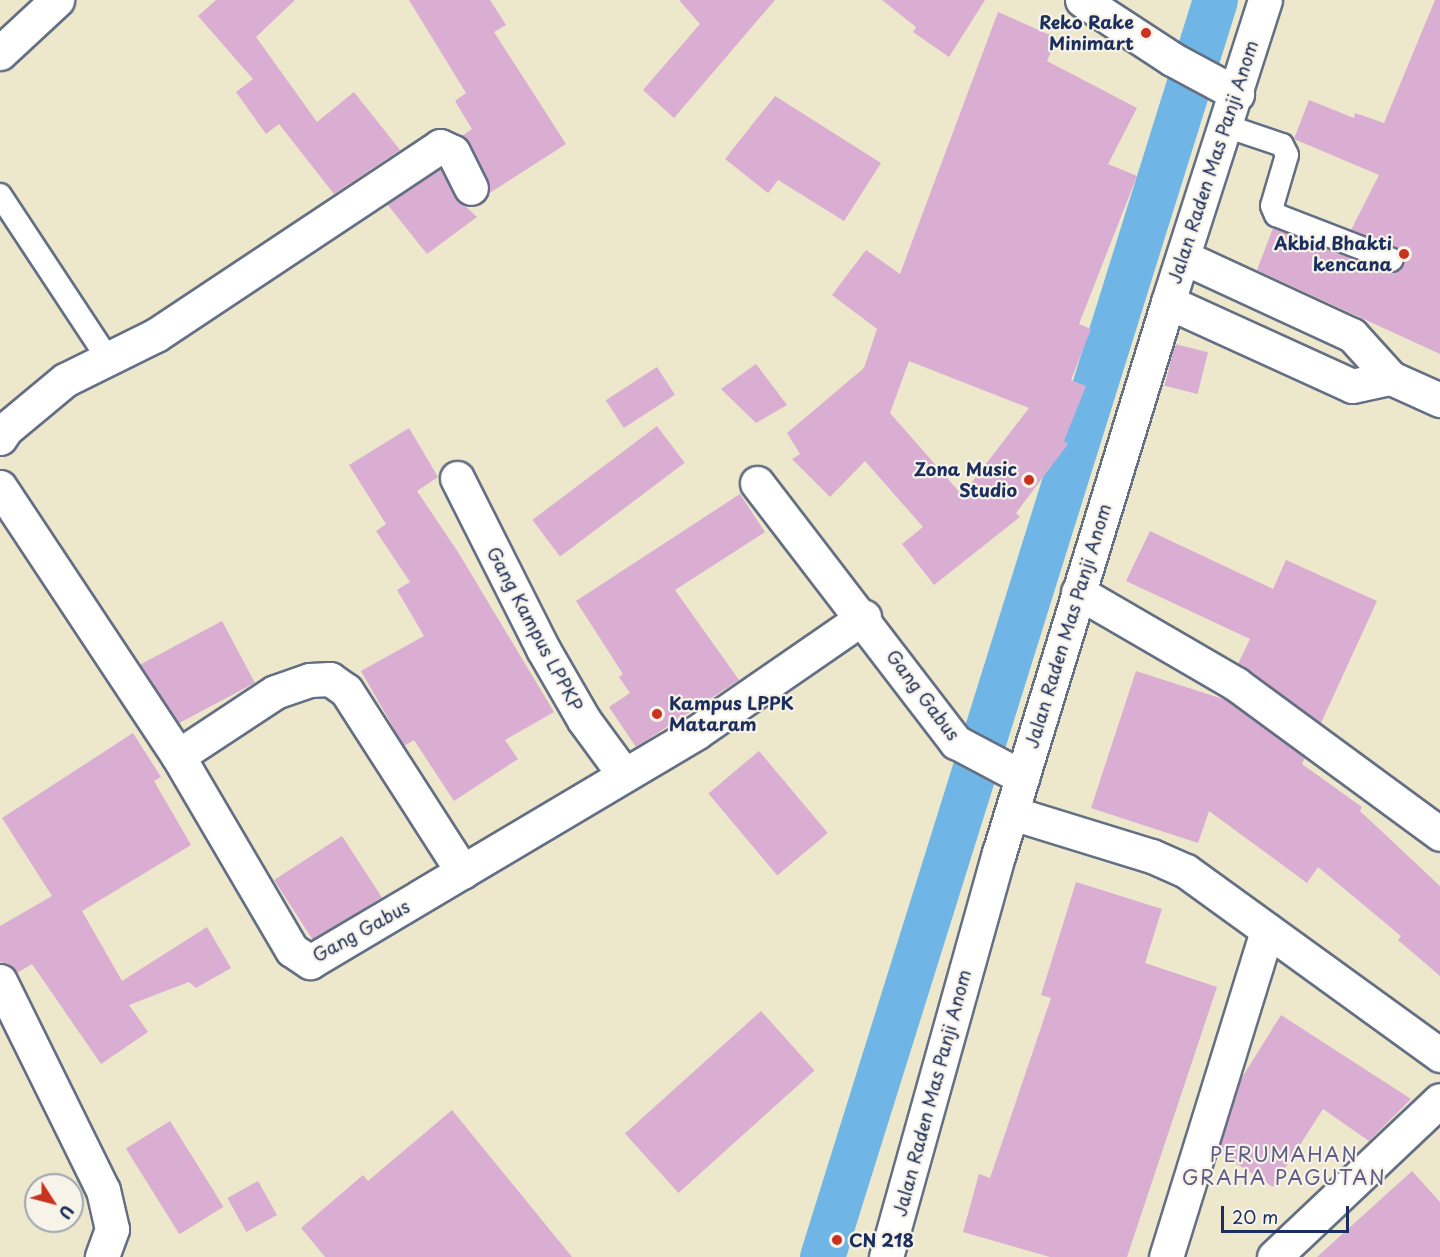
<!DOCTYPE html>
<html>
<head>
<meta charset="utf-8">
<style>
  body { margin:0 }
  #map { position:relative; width:1440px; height:1257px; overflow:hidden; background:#ede7cc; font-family:"Playpen Sans",sans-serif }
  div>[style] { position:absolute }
  .canal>* { height:45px; margin:-22.5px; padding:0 22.5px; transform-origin:22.5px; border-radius:22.5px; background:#6fb6e6 }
  .building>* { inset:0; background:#d9aed2; transform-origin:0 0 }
  .roads { filter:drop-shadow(2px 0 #646f84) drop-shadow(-2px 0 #646f84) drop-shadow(0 2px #646f84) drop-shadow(0 -2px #646f84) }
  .service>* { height:22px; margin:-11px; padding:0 11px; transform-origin:11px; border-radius:11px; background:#fff }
  .minor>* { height:33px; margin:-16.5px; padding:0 16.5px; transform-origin:16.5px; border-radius:16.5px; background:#fff }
  .tertiary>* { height:33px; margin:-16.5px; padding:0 16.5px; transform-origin:16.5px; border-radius:16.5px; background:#fff }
  .dots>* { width:16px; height:16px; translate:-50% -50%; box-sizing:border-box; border:3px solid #f7f3e8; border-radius:50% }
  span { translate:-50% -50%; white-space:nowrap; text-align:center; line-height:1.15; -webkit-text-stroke:4.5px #f7f3e8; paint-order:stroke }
  .poi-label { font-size:18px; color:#1b2f5e; font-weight:700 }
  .right { translate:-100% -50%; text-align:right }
  .left { translate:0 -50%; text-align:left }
  .street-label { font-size:18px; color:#1b2f5e }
  .neighbourhood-label { font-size:20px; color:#5e5b87; letter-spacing:1.5px }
  .north { position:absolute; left:24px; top:1173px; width:60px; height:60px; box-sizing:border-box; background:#f7f3e8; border:2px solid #9fa5b1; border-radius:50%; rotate:126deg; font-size:16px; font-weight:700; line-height:24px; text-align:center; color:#1b2f5e }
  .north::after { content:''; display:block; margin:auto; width:21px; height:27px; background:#c8321e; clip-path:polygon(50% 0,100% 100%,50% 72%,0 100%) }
  .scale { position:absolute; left:1221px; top:1206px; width:128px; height:27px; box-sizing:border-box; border:3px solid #1b2f5e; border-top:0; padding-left:8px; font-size:18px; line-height:21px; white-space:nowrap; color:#1b2f5e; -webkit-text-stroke:4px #f7f3e8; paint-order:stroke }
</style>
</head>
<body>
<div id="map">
  <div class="canal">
    <div style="left:822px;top:1257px;width:1317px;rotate:-72.64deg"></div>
  </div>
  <div class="building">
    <div style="clip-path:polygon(216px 0,295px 0,256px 37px,317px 122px,354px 92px,400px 150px,334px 194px,279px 124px,266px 134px,236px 92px,253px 79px,198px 16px)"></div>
    <div style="clip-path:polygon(409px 0,490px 0,506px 25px,494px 32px,566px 144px,488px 194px,488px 180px,462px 136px,472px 129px,455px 101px,466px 93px)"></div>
    <div style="clip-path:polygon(679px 0,775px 0,674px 118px,643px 90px,700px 24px)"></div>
    <div style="clip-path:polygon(882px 0,985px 0,949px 57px,913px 32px,916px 27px)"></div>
    <div style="clip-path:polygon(1435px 0,1440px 0,1440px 354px,1257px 270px,1273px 228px,1387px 273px,1395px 273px,1404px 265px,1405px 257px,1397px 248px,1351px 230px,1379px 175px,1294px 139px,1309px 100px,1354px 118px,1355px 113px,1384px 123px)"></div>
    <div style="clip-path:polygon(evenodd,998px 12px,1057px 38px,1047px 61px,1137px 108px,1108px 164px,1137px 176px,1079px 324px,1091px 329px,1071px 380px,1086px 386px,1064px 441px,1068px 444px,1016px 513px,1020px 517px,934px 585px,902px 544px,923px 527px,865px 461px,830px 497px,792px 459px,800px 454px,787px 433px,864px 368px,877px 329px,832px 295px,866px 250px,900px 274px,998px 12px,909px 361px,1029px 408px,962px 495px,890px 413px,909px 361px)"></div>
    <div style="clip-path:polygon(775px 96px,881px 163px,844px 221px,778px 180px,768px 193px,725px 159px)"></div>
    <div style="clip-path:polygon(440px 168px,455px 197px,477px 217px,427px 254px,387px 204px)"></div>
    <div style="left:1175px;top:344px;width:34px;height:43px;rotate:14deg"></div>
    <div style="clip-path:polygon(756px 364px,787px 405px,756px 423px,721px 389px)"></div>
    <div style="left:657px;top:367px;width:33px;height:61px;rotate:57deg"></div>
    <div style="left:657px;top:426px;width:46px;height:156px;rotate:53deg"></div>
    <div style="clip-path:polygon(409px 428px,438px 477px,417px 491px,458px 552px,554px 712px,505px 740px,518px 759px,454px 801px,414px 740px,404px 746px,361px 671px,424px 636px,397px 590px,410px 582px,376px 531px,386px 524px,349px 465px)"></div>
    <div style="clip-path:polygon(740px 494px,765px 532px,675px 590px,739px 680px,636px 747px,609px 707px,630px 693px,619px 677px,623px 674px,576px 601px)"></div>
    <div style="clip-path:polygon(1150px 531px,1273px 589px,1286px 560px,1377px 601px,1321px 723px,1238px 664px,1250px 639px,1126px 581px)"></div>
    <div style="left:222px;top:621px;width:70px;height:93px;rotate:62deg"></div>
    <div style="clip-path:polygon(1136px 671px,1226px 700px,1305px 758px,1302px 764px,1362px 807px,1360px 811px,1440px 886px,1440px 976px,1398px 940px,1401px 936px,1318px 867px,1307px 883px,1209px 811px,1198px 843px,1091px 808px)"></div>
    <div style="clip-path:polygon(133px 733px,161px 777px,154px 781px,191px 845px,82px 911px,122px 981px,207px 927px,231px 968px,196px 988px,189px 982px,129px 1005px,148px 1032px,101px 1064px,32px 964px,17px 973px,10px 965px,0 962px,0 926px,52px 896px,2px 818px)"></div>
    <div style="left:759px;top:751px;width:107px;height:66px;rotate:50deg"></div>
    <div style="left:342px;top:836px;width:73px;height:81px;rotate:57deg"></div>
    <div style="clip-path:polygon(1076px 882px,1162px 909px,1145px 963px,1217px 987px,1127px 1257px,1050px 1257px,963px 1232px,979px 1174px,990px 1178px,1051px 998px,1041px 995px)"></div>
    <div style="left:761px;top:1011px;width:80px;height:183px;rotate:48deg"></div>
    <div style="clip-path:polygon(1281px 1015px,1411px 1099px,1369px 1141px,1323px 1109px,1273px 1187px,1218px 1152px,1241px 1079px)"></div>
    <div style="clip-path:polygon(452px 1110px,572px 1257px,325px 1257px,301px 1228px,363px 1175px,368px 1181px)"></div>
    <div style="left:170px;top:1121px;width:101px;height:52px;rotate:58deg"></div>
    <div style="clip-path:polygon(1412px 1171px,1440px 1202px,1440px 1257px,1317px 1257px)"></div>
    <div style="left:258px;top:1181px;width:39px;height:35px;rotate:61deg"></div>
  </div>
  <div class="roads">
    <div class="service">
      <div style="left:1226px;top:126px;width:59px;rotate:18.7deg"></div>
      <div style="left:1282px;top:145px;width:11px;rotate:63deg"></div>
      <div style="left:1287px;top:155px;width:53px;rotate:106.4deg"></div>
      <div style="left:1272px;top:206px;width:10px;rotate:66deg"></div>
      <div style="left:1276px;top:215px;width:124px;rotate:21.2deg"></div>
      <div style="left:0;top:195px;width:198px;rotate:56.6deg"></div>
    </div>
    <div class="minor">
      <div style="left:1082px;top:0;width:108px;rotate:33.2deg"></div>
      <div style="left:1172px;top:59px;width:74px;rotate:28.3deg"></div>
      <div style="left:0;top:53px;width:78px;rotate:-42.9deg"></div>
      <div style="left:1183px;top:257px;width:186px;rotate:24.8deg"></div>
      <div style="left:1352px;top:335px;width:58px;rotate:47.8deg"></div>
      <div style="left:1391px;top:378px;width:54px;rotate:24.2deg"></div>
      <div style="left:1168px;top:302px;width:202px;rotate:24.5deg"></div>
      <div style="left:1352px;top:386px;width:40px;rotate:-12deg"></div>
      <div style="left:0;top:438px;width:11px;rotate:-56deg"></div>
      <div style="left:6px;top:429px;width:77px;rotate:-39.7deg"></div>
      <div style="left:65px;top:380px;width:102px;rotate:-26.3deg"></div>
      <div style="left:156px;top:335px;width:341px;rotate:-33.6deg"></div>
      <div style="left:440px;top:146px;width:14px;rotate:25deg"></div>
      <div style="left:453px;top:152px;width:40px;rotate:63.4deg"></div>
      <div style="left:457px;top:478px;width:191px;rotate:63.3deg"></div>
      <div style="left:543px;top:649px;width:82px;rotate:60deg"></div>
      <div style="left:584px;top:720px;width:66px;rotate:53.7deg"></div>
      <div style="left:757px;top:483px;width:327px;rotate:52.5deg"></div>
      <div style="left:956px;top:742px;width:75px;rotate:27.9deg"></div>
      <div style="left:0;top:487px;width:323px;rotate:56.5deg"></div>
      <div style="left:178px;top:756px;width:225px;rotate:59.6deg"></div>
      <div style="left:292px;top:950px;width:22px;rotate:34deg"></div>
      <div style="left:310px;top:962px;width:450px;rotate:-30.7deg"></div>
      <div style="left:697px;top:732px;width:203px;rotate:-34.6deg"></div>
      <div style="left:1078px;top:592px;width:183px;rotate:30.2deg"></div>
      <div style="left:1236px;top:684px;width:253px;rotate:36.3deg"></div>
      <div style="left:178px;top:756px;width:116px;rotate:-33.4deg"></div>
      <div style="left:275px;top:692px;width:37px;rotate:-19deg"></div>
      <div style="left:310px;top:680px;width:20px;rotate:-3deg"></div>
      <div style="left:330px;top:679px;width:19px;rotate:35deg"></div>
      <div style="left:346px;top:690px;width:216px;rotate:57.3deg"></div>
      <div style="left:1012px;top:813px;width:146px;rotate:17.1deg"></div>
      <div style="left:1152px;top:856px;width:37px;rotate:24deg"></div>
      <div style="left:1186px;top:871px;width:314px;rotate:35.9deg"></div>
      <div style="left:0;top:981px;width:233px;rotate:63.8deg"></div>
      <div style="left:103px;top:1190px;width:40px;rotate:77deg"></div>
      <div style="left:112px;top:1229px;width:30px;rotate:110deg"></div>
      <div style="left:1166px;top:1257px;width:342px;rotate:-72.8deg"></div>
      <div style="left:1274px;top:1257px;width:228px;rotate:-43.4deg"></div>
    </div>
    <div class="tertiary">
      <div style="left:886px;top:1257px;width:420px;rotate:-74.4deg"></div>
      <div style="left:999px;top:853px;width:576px;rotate:-72.95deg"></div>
      <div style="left:1168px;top:302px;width:317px;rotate:-72.2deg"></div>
    </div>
  </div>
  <div class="dots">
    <div style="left:1146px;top:33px;background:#c8321e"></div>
    <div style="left:1404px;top:254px;background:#c8321e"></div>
    <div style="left:1029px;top:480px;background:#c8321e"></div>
    <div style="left:657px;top:714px;background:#c8321e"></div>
    <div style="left:837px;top:1240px;background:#c8321e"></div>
  </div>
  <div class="poi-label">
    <span class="right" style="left:1134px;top:33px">Reko Rake<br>Minimart</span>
    <span class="right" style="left:1392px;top:254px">Akbid Bhakti<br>kencana</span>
    <span class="right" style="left:1017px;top:480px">Zona Music<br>Studio</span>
    <span class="left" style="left:669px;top:714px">Kampus LPPK<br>Mataram</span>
    <span class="left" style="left:849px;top:1240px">CN 218</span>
  </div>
  <div class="street-label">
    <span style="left:1213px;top:162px;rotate:-72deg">Jalan Raden Mas Panji Anom</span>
    <span style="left:1068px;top:626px;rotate:-73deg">Jalan Raden Mas Panji Anom</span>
    <span style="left:535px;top:629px;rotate:62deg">Gang Kampus LPPKP</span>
    <span style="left:923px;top:695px;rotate:53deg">Gang Gabus</span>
    <span style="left:361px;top:931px;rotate:-29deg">Gang Gabus</span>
    <span style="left:932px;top:1093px;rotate:-75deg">Jalan Raden Mas Panji Anom</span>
  </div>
  <div class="neighbourhood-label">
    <span style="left:1284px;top:1166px">PERUMAHAN<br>GRAHA PAGUTAN</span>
  </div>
  <div class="north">U</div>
  <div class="scale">20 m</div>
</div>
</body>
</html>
